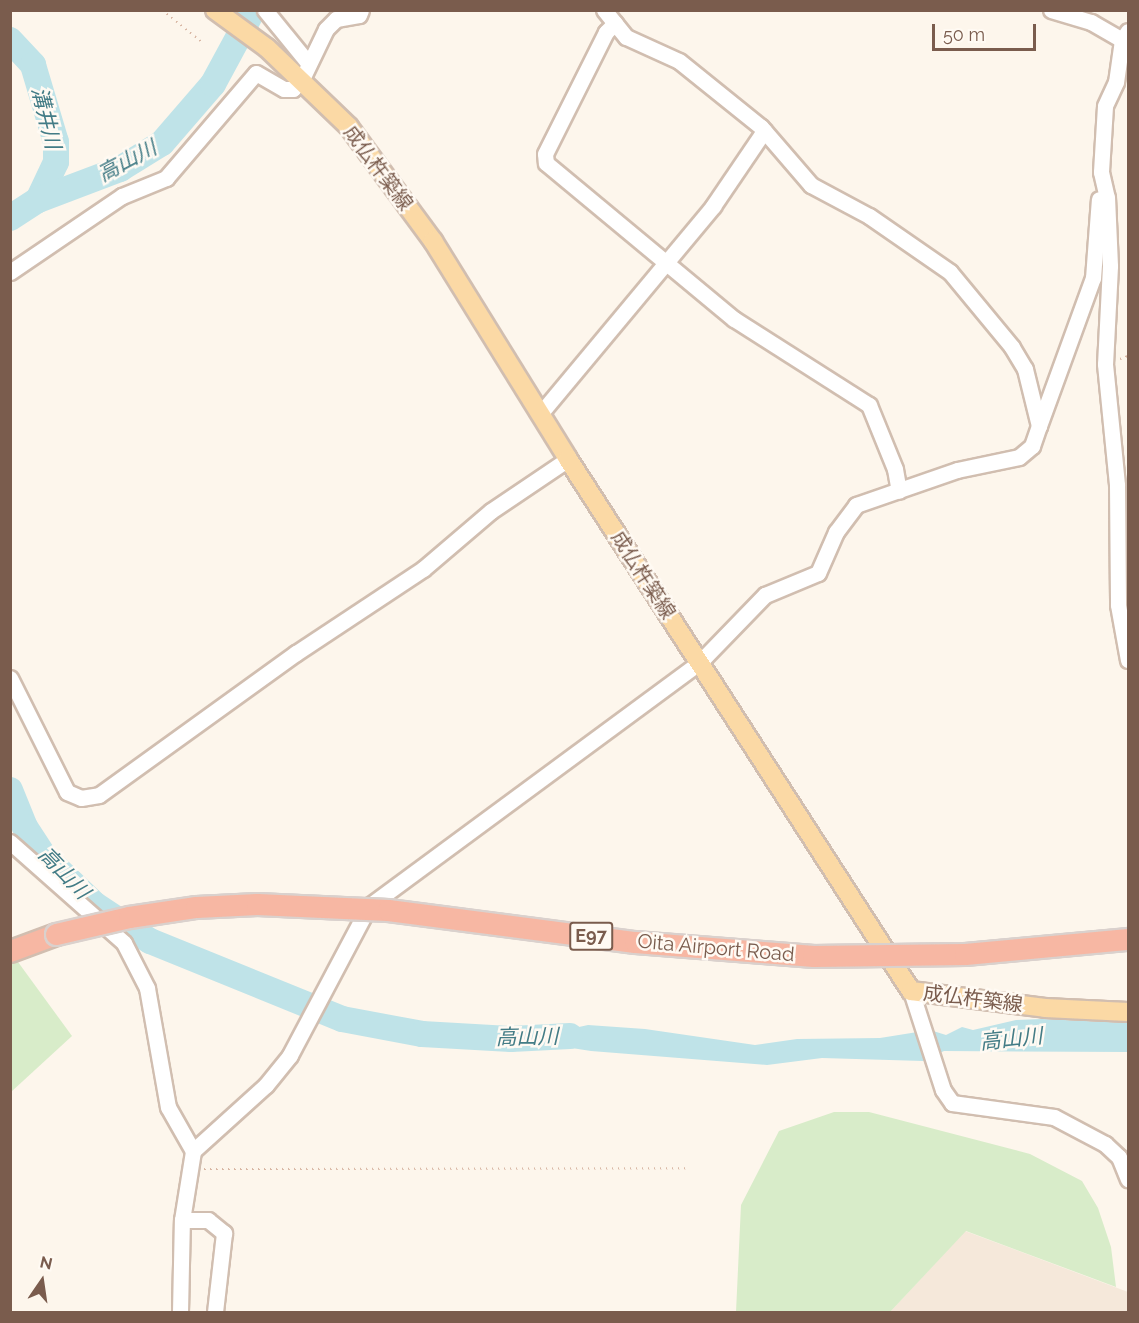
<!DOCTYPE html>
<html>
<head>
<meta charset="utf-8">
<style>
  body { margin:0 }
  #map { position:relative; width:1139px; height:1323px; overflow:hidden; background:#fdf6ec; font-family:Raleway,"Noto Sans JP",sans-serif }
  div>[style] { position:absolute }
  .residential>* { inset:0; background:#f5e8da }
  .green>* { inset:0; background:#d8ecc9 }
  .water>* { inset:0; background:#bfe3e8 }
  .river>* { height:26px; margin:-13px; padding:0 13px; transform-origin:13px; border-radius:13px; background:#bfe3e8 }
  .path>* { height:2px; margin-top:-1px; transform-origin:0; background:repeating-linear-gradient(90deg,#d9b8a5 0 1.5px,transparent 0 6px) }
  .roads { filter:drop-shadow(2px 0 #d1beb0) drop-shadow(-2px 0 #d1beb0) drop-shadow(0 2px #d1beb0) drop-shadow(0 -2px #d1beb0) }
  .minor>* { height:15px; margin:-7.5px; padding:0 7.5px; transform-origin:7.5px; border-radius:7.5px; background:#fff }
  .major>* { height:18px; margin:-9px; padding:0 9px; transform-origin:9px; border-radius:9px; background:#fbd9a5 }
  .highway>* { height:21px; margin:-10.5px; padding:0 10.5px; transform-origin:10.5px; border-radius:10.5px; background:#f7b7a3 }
  .bridges { filter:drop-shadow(2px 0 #dad1cd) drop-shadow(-2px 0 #dad1cd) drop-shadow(0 2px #dad1cd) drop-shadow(0 -2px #dad1cd) }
  .highway-bridge>* { height:21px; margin:-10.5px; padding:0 10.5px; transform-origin:10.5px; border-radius:10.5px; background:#f7b7a3 }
  span { translate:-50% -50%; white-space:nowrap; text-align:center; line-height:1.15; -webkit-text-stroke:5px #fffaf3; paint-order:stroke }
  .shield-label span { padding:2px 4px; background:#fffaf3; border:2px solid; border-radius:4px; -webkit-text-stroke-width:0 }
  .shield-label { font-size:18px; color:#7a5c4d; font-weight:700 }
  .street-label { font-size:20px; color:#7a5c4d }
  .water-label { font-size:21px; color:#437c86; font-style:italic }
  .frame { position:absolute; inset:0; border:12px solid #7a5c4d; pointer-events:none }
  .north { position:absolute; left:12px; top:1251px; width:60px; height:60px; -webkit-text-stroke:4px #fffaf3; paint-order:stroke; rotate:13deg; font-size:16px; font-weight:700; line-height:24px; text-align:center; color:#7a5c4d }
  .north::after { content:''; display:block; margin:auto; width:21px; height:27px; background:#7a5c4d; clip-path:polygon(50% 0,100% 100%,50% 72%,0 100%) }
  .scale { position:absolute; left:932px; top:24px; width:104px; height:27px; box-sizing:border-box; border:3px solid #7a5c4d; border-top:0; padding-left:8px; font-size:18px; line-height:21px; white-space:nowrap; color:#7a5c4d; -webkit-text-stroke:4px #fffaf3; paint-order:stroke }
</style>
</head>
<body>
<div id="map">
  <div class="residential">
    <div style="clip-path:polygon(965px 1231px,1128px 1292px,1128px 1312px,890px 1312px)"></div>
  </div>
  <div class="green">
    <div style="clip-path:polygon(10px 951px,72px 1036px,11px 1092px,10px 1092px)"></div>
    <div style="clip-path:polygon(834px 1112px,869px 1112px,1030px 1154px,1082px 1181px,1098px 1208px,1111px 1247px,1116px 1287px,966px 1231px,890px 1312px,736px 1312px,741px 1205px,779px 1131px)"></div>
  </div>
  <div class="water">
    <div style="clip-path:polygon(1042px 1019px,1128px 1023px,1128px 1052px,944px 1051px,923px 1061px,822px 1058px,767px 1065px,591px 1051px,520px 1040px,588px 1025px,645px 1029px,755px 1045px,797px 1039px,880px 1038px,930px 1030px,946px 1035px,962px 1027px,973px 1030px,1016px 1020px)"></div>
  </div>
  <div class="river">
    <div style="left:10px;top:40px;width:34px;rotate:47deg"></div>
    <div style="left:33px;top:65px;width:80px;rotate:73.4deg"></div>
    <div style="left:56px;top:142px;width:20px;rotate:90deg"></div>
    <div style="left:56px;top:162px;width:42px;rotate:115.3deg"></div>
    <div style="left:10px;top:218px;width:33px;rotate:-33deg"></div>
    <div style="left:38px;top:200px;width:88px;rotate:-20.7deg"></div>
    <div style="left:120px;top:169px;width:49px;rotate:-31.8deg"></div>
    <div style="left:162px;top:143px;width:78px;rotate:-49.2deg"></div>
    <div style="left:213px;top:84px;width:84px;rotate:-61.6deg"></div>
    <div style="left:10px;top:790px;width:40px;rotate:68deg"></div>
    <div style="left:25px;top:827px;width:33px;rotate:57deg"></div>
    <div style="left:43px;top:855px;width:71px;rotate:43.9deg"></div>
    <div style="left:94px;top:904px;width:67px;rotate:33.5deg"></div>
    <div style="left:150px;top:941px;width:207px;rotate:22.1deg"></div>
    <div style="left:342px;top:1019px;width:81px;rotate:10.6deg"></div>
    <div style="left:422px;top:1034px;width:89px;rotate:3.2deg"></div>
    <div style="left:511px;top:1039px;width:59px;rotate:-2.9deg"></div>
  </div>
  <div class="path">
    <div style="left:162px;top:10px;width:53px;rotate:38.8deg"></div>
    <div style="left:1120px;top:359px;width:9px;rotate:-21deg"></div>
    <div style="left:204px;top:1169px;width:482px;rotate:-0.1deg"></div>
  </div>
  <div class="roads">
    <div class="minor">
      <div style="left:265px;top:10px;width:68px;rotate:50.9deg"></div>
      <div style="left:1051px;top:10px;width:42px;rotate:16.7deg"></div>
      <div style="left:1091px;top:22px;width:36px;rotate:30deg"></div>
      <div style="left:615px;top:23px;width:13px;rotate:135deg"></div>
      <div style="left:606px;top:32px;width:136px;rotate:116.6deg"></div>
      <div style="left:545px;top:154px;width:9px;rotate:84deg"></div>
      <div style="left:546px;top:163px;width:244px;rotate:39.7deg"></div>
      <div style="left:734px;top:319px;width:160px;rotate:32.5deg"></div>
      <div style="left:869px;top:405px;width:69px;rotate:67.9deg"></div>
      <div style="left:895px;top:469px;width:22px;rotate:80deg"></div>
      <div style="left:1128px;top:31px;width:11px;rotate:124deg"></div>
      <div style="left:1122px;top:40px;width:42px;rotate:98.1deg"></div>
      <div style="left:1116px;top:82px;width:26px;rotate:115deg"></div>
      <div style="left:1105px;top:106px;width:66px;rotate:93.5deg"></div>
      <div style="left:1101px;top:172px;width:26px;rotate:77deg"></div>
      <div style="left:1107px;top:197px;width:69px;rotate:87.5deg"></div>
      <div style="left:1110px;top:266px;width:98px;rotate:92.9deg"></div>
      <div style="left:1105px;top:364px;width:122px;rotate:84.3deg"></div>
      <div style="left:1117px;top:485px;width:120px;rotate:89.5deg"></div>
      <div style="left:1118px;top:605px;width:56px;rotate:79.7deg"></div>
      <div style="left:10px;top:272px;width:135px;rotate:-34.2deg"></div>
      <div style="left:122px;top:196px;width:48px;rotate:-22.2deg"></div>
      <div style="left:166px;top:178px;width:138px;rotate:-49.4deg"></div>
      <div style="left:256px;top:73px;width:32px;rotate:30deg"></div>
      <div style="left:284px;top:89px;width:9px"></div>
      <div style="left:293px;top:89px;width:13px;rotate:-48deg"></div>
      <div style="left:302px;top:79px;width:55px;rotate:-64.4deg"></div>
      <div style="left:326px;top:29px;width:14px;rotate:-45deg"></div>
      <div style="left:336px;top:19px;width:23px;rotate:-10deg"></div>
      <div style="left:359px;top:15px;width:5px;rotate:-68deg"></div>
      <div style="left:540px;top:414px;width:271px;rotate:-50.2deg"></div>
      <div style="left:713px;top:206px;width:91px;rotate:-55.8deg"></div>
      <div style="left:1039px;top:426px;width:158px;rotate:-70deg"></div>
      <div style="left:1093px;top:278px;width:79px;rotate:-85.7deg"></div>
      <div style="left:10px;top:678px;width:127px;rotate:63.4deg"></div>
      <div style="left:67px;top:792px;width:15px;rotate:23deg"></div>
      <div style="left:81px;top:798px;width:18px;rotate:-9deg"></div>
      <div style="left:99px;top:795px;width:243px;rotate:-35.8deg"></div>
      <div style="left:296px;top:653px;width:152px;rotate:-33.5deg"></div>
      <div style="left:423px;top:569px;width:89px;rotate:-40.5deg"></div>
      <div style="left:491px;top:511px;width:93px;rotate:-34deg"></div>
      <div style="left:10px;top:842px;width:152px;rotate:41.5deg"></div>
      <div style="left:124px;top:943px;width:51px;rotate:62.9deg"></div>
      <div style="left:147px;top:988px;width:121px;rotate:80deg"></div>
      <div style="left:168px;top:1107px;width:51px;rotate:60.4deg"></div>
      <div style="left:911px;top:991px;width:104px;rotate:72.1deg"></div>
      <div style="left:943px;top:1090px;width:16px;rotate:55deg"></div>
      <div style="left:952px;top:1103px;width:103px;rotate:7.8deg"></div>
      <div style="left:1054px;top:1117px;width:58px;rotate:27.9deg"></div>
      <div style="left:1105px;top:1144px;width:19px;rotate:43deg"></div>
      <div style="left:1119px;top:1157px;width:24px;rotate:68deg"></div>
      <div style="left:182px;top:1220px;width:26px"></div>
      <div style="left:208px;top:1220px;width:21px;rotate:39deg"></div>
      <div style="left:224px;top:1233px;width:80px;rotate:96.5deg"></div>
      <div style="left:180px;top:1312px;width:92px;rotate:-88.8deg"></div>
      <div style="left:182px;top:1220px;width:70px;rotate:-80.9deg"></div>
      <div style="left:193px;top:1151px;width:98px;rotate:-42.1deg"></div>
      <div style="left:266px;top:1085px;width:38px;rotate:-51deg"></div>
      <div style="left:290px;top:1055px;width:169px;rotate:-62.1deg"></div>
      <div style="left:369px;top:906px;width:410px;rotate:-36.4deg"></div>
      <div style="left:699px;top:663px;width:95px;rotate:-45.9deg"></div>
      <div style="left:765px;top:595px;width:57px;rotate:-22.5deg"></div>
      <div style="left:818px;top:573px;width:45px;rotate:-66.3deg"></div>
      <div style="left:836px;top:532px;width:34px;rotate:-53deg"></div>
      <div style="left:856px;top:505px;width:107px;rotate:-19.1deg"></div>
      <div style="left:957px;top:470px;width:63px;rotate:-11.8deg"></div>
      <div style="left:1019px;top:457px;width:17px;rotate:-40deg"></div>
      <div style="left:1032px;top:446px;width:21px;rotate:-71deg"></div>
      <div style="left:1039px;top:426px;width:59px;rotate:-103.8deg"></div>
      <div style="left:1025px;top:369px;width:26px;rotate:-121deg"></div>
      <div style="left:1012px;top:347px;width:97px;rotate:-129.6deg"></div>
      <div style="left:950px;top:272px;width:98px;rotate:-145.3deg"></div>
      <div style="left:869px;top:216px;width:66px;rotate:-151.9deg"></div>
      <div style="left:811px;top:185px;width:77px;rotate:-130.8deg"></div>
      <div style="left:761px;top:127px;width:105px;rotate:-141.2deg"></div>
      <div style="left:679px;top:61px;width:58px;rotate:-155.6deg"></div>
      <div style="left:626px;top:37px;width:35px;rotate:-129deg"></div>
    </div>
    <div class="major">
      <div style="left:215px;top:10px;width:64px;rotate:36.2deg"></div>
      <div style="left:267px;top:48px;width:114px;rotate:43.9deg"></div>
      <div style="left:349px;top:127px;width:142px;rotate:53.6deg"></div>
      <div style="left:433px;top:241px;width:256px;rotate:58.2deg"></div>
      <div style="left:568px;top:459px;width:633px;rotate:57.19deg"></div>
      <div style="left:911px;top:991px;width:135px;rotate:7.2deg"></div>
      <div style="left:1045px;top:1008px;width:83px;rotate:2.8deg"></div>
    </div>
    <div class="highway">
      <div style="left:10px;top:951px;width:49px;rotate:-20.3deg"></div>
    </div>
  </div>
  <div class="bridges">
    <div class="highway-bridge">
      <div style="left:56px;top:934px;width:75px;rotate:-13.1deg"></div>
      <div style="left:129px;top:917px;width:68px;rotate:-8.5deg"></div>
      <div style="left:196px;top:907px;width:61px;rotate:-2.8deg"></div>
      <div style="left:257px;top:904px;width:131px;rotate:2.6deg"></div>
      <div style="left:388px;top:910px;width:249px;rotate:7.4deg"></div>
      <div style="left:635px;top:942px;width:179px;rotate:4.5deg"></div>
      <div style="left:813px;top:956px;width:152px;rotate:-0.8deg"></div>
      <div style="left:965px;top:954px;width:164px;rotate:-5.3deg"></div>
    </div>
  </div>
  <div class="shield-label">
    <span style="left:591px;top:936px">E97</span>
  </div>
  <div class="street-label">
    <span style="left:378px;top:168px;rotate:53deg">成仏杵築線</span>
    <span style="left:643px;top:575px;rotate:57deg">成仏杵築線</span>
    <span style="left:716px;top:948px;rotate:5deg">Oita Airport Road</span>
    <span style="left:973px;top:999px;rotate:7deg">成仏杵築線</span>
  </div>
  <div class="water-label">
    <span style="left:46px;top:118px;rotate:76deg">溝井川</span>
    <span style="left:127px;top:161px;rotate:-28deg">高山川</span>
    <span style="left:64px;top:873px;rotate:46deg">高山川</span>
    <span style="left:527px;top:1037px;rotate:-1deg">高山川</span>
    <span style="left:1011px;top:1039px;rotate:-6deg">高山川</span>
  </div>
  <div class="frame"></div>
  <div class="north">N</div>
  <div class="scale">50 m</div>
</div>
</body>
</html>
